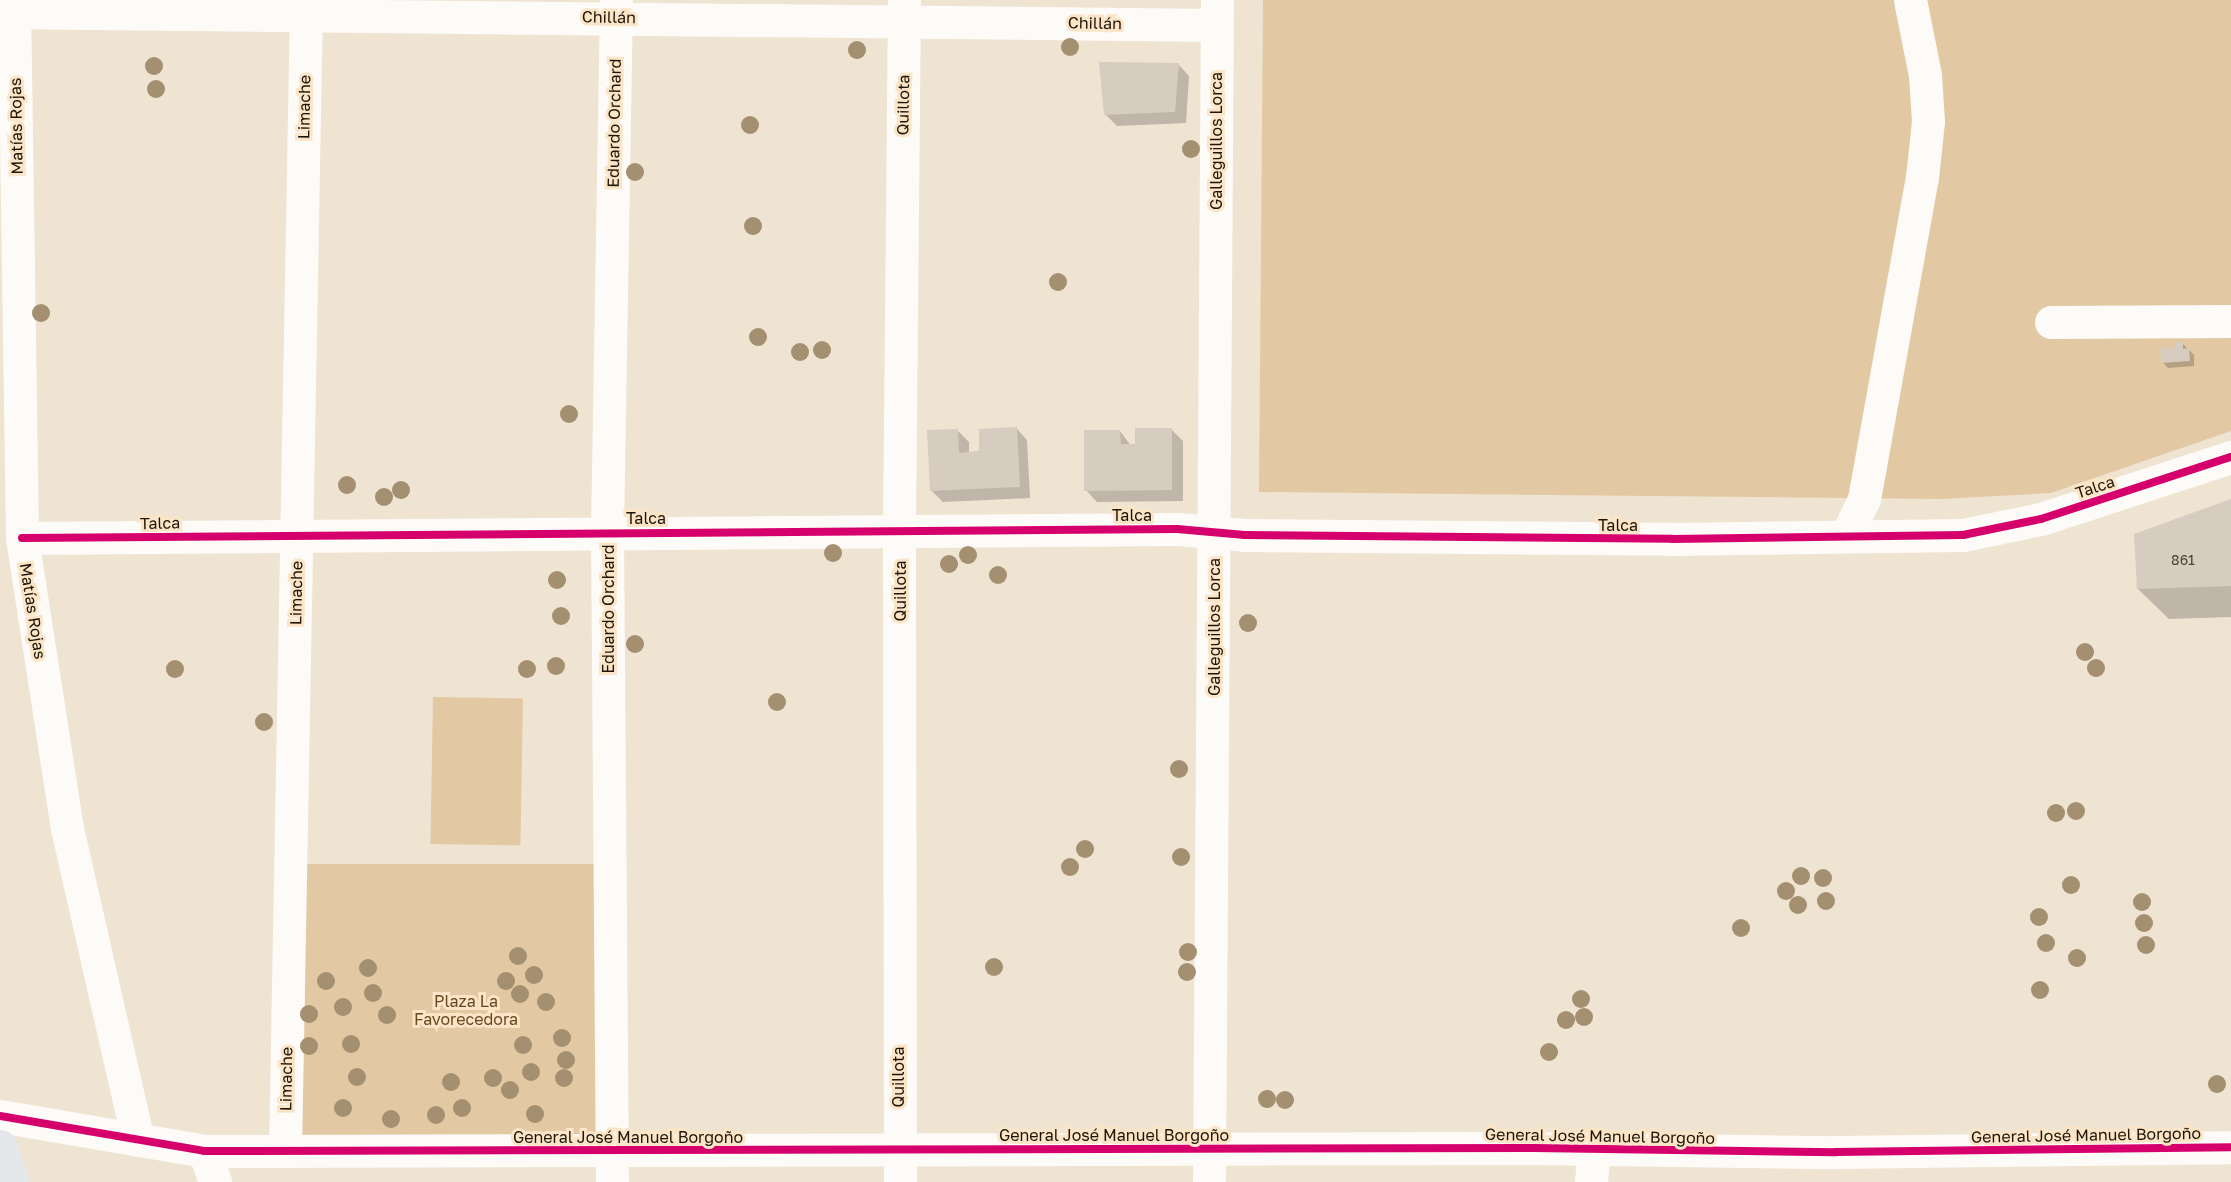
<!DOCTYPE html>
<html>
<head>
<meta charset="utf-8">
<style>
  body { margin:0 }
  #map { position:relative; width:2231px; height:1182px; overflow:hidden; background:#efe3d2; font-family:"Golos Text",sans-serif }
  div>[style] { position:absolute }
  .green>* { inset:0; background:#e3c9a3; transform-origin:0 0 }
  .shadow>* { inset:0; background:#0003 }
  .building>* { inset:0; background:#d6ccbf }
  .minor>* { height:33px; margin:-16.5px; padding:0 16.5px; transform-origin:16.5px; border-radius:16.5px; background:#fdfbf8 }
  .major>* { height:33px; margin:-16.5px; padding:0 16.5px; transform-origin:16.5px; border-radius:16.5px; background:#e4e8eb }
  .cycleway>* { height:8px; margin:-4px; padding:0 4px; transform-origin:4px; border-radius:4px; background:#d6006c }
  .trees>* { width:18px; height:18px; margin:-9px; border-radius:50%; background:#a48f70 }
  span { translate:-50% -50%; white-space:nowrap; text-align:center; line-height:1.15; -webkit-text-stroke:6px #fbe5c6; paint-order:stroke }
  .number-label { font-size:14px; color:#4b4337 }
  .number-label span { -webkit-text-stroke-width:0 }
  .street-label { font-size:16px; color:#1d150a }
  .park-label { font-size:16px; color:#664a1f }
</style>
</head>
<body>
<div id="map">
  <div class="green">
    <div style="clip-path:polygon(1263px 0,2231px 0,2231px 431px,2051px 493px,1941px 499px,1259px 492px)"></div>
    <div style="left:433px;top:697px;width:90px;height:147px;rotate:1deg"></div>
    <div style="left:610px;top:864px;width:286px;height:319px;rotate:90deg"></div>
  </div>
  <div class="shadow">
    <div style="clip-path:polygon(1178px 64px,1189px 76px,1186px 123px,1117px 126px,1105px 114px)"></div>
    <div style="clip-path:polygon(2182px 343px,2194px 355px,2194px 366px,2168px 368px,2162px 362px)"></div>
    <div style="clip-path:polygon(1016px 428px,1027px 440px,1030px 498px,943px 502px,932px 491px,957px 430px,969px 442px,969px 454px,981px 453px)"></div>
    <div style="clip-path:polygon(1172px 430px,1183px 441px,1183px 501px,1097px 502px,1086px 490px,1120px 431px,1131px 446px)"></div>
    <div style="clip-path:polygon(2231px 500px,2231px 617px,2169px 619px,2138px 589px)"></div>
  </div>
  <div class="building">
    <div style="clip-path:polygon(1099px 62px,1179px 63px,1175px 112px,1104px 115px)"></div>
    <div style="clip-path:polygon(2175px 342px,2183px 342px,2183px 349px,2189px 348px,2190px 361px,2161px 363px,2160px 349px,2175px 348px)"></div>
    <div style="clip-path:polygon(1017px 427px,1020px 487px,930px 491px,927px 430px,958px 429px,959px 453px,979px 451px,979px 429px)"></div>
    <div style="clip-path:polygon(1135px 428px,1172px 428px,1172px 490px,1084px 491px,1084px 430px,1120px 430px,1121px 444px,1135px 444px)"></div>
    <div style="clip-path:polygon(2231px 499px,2231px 586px,2137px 589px,2134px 534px)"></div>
  </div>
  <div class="minor">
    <div style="left:14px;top:0;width:538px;rotate:89.15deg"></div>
    <div style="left:22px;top:538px;width:293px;rotate:81.2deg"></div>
    <div style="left:67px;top:828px;width:320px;rotate:77.2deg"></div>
    <div style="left:0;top:12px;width:1217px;rotate:0.61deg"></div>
    <div style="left:2051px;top:322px;width:180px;rotate:-0.3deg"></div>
    <div style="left:1846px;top:536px;width:41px;rotate:-64.1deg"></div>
    <div style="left:1864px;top:499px;width:326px;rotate:-79.8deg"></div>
    <div style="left:1922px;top:178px;width:57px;rotate:-84deg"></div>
    <div style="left:1928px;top:121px;width:46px;rotate:-93.7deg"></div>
    <div style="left:1925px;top:75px;width:76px;rotate:-101.3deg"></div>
    <div style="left:22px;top:538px;width:1155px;rotate:-0.45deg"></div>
    <div style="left:1177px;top:529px;width:68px;rotate:5deg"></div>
    <div style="left:1245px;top:535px;width:427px;rotate:0.5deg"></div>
    <div style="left:1672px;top:539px;width:291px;rotate:-0.8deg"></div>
    <div style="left:1963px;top:535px;width:80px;rotate:-11.6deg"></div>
    <div style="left:2041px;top:519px;width:200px;rotate:-18.1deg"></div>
    <div style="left:0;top:1116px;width:207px;rotate:9.7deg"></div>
    <div style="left:204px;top:1151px;width:1330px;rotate:-0.13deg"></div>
    <div style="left:1534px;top:1148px;width:302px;rotate:0.8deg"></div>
    <div style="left:1836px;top:1152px;width:395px;rotate:-0.7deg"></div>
    <div style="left:204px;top:1151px;width:33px;rotate:70deg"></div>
    <div style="left:285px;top:1151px;width:1151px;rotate:-88.95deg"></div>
    <div style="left:612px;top:1182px;width:650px;rotate:-90.44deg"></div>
    <div style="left:607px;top:532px;width:532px;rotate:-89.03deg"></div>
    <div style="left:900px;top:1182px;width:653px;rotate:-90.09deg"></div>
    <div style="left:899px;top:529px;width:529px;rotate:-89.46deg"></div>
    <div style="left:1209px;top:1182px;width:1182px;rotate:-89.61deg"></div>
    <div style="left:1591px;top:1182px;width:32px;rotate:-85deg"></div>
  </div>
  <div class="major">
    <div style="left:0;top:1146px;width:38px;rotate:70deg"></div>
  </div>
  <div class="cycleway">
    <div style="left:22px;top:538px;width:1155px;rotate:-0.45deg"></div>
    <div style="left:1177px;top:529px;width:68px;rotate:5deg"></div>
    <div style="left:1245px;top:535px;width:427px;rotate:0.5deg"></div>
    <div style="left:1672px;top:539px;width:291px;rotate:-0.8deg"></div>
    <div style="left:1963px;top:535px;width:80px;rotate:-11.6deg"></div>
    <div style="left:2041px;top:519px;width:200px;rotate:-18.1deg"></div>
    <div style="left:0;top:1116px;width:207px;rotate:9.7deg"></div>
    <div style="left:204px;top:1151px;width:1330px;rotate:-0.13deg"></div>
    <div style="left:1534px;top:1148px;width:302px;rotate:0.8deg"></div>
    <div style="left:1836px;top:1152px;width:395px;rotate:-0.7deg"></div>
  </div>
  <div class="trees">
    <div style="left:1070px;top:47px"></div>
    <div style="left:857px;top:50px"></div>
    <div style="left:154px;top:66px"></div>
    <div style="left:156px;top:89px"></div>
    <div style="left:750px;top:125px"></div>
    <div style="left:1191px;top:149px"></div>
    <div style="left:635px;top:172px"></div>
    <div style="left:753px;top:226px"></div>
    <div style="left:1058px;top:282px"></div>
    <div style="left:41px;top:313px"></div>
    <div style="left:758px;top:337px"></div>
    <div style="left:822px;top:350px"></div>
    <div style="left:800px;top:352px"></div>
    <div style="left:569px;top:414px"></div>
    <div style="left:347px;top:485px"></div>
    <div style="left:401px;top:490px"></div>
    <div style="left:384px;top:497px"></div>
    <div style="left:833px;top:553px"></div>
    <div style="left:968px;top:555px"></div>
    <div style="left:949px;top:564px"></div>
    <div style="left:998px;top:575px"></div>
    <div style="left:557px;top:580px"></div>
    <div style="left:561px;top:616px"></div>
    <div style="left:1248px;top:623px"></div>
    <div style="left:635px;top:644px"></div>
    <div style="left:2085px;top:652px"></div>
    <div style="left:556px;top:666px"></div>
    <div style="left:2096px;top:668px"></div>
    <div style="left:175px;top:669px"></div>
    <div style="left:527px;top:669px"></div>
    <div style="left:777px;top:702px"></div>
    <div style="left:264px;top:722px"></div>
    <div style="left:1179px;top:769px"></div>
    <div style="left:2076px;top:811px"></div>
    <div style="left:2056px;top:813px"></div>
    <div style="left:1085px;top:849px"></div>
    <div style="left:1181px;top:857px"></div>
    <div style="left:1070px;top:867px"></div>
    <div style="left:1801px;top:876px"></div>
    <div style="left:1823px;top:878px"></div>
    <div style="left:2071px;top:885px"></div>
    <div style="left:1786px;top:891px"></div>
    <div style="left:1826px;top:901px"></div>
    <div style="left:2142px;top:902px"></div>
    <div style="left:1798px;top:905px"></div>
    <div style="left:2039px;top:917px"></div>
    <div style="left:2144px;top:923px"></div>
    <div style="left:1741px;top:928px"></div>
    <div style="left:2046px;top:943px"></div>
    <div style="left:2146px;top:945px"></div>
    <div style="left:1188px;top:952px"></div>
    <div style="left:518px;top:956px"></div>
    <div style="left:2077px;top:958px"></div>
    <div style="left:994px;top:967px"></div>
    <div style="left:368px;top:968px"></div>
    <div style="left:1187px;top:972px"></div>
    <div style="left:534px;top:975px"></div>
    <div style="left:326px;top:981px"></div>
    <div style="left:506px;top:981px"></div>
    <div style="left:2040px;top:990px"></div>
    <div style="left:373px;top:993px"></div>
    <div style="left:520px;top:994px"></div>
    <div style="left:1581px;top:999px"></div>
    <div style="left:546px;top:1002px"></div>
    <div style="left:343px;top:1007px"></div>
    <div style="left:309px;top:1014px"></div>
    <div style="left:387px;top:1015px"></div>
    <div style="left:1584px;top:1017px"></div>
    <div style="left:1566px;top:1020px"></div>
    <div style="left:562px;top:1038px"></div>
    <div style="left:351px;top:1044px"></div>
    <div style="left:523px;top:1045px"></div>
    <div style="left:309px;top:1046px"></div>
    <div style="left:1549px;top:1052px"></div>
    <div style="left:566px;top:1060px"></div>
    <div style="left:531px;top:1072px"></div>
    <div style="left:357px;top:1077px"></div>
    <div style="left:493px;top:1078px"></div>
    <div style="left:564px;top:1078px"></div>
    <div style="left:451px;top:1082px"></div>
    <div style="left:2217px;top:1084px"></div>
    <div style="left:510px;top:1090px"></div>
    <div style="left:1267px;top:1099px"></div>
    <div style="left:1285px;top:1100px"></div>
    <div style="left:343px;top:1108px"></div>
    <div style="left:462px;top:1108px"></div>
    <div style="left:535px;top:1114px"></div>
    <div style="left:436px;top:1115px"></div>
    <div style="left:391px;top:1119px"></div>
  </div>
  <div class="number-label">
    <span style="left:2183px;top:560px">861</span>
  </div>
  <div class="street-label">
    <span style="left:609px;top:17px;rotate:1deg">Chillán</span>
    <span style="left:1095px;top:23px;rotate:1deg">Chillán</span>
    <span style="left:903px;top:105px;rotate:-89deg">Quillota</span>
    <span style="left:304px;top:107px;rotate:-89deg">Limache</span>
    <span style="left:614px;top:123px;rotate:-89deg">Eduardo Orchard</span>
    <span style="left:16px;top:126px;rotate:-91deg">Matías Rojas</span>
    <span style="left:1216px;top:141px;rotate:-90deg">Galleguillos Lorca</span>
    <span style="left:2095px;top:487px;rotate:-18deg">Talca</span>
    <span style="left:1132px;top:515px">Talca</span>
    <span style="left:646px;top:518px">Talca</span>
    <span style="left:160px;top:523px;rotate:-1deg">Talca</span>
    <span style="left:1618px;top:525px">Talca</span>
    <span style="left:900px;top:591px;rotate:-90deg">Quillota</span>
    <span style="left:296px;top:593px;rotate:-89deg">Limache</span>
    <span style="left:608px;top:609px;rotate:-90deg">Eduardo Orchard</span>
    <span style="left:33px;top:611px;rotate:81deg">Matías Rojas</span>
    <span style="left:1214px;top:627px;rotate:-90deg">Galleguillos Lorca</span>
    <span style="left:898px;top:1077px;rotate:-90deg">Quillota</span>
    <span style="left:286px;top:1079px;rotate:-89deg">Limache</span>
    <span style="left:1114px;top:1135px">General José Manuel Borgoño</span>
    <span style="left:2086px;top:1135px;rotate:-1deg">General José Manuel Borgoño</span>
    <span style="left:1600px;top:1136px;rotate:1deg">General José Manuel Borgoño</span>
    <span style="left:628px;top:1137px">General José Manuel Borgoño</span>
  </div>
  <div class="park-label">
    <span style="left:466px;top:1010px">Plaza La<br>Favorecedora</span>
  </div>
</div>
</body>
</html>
